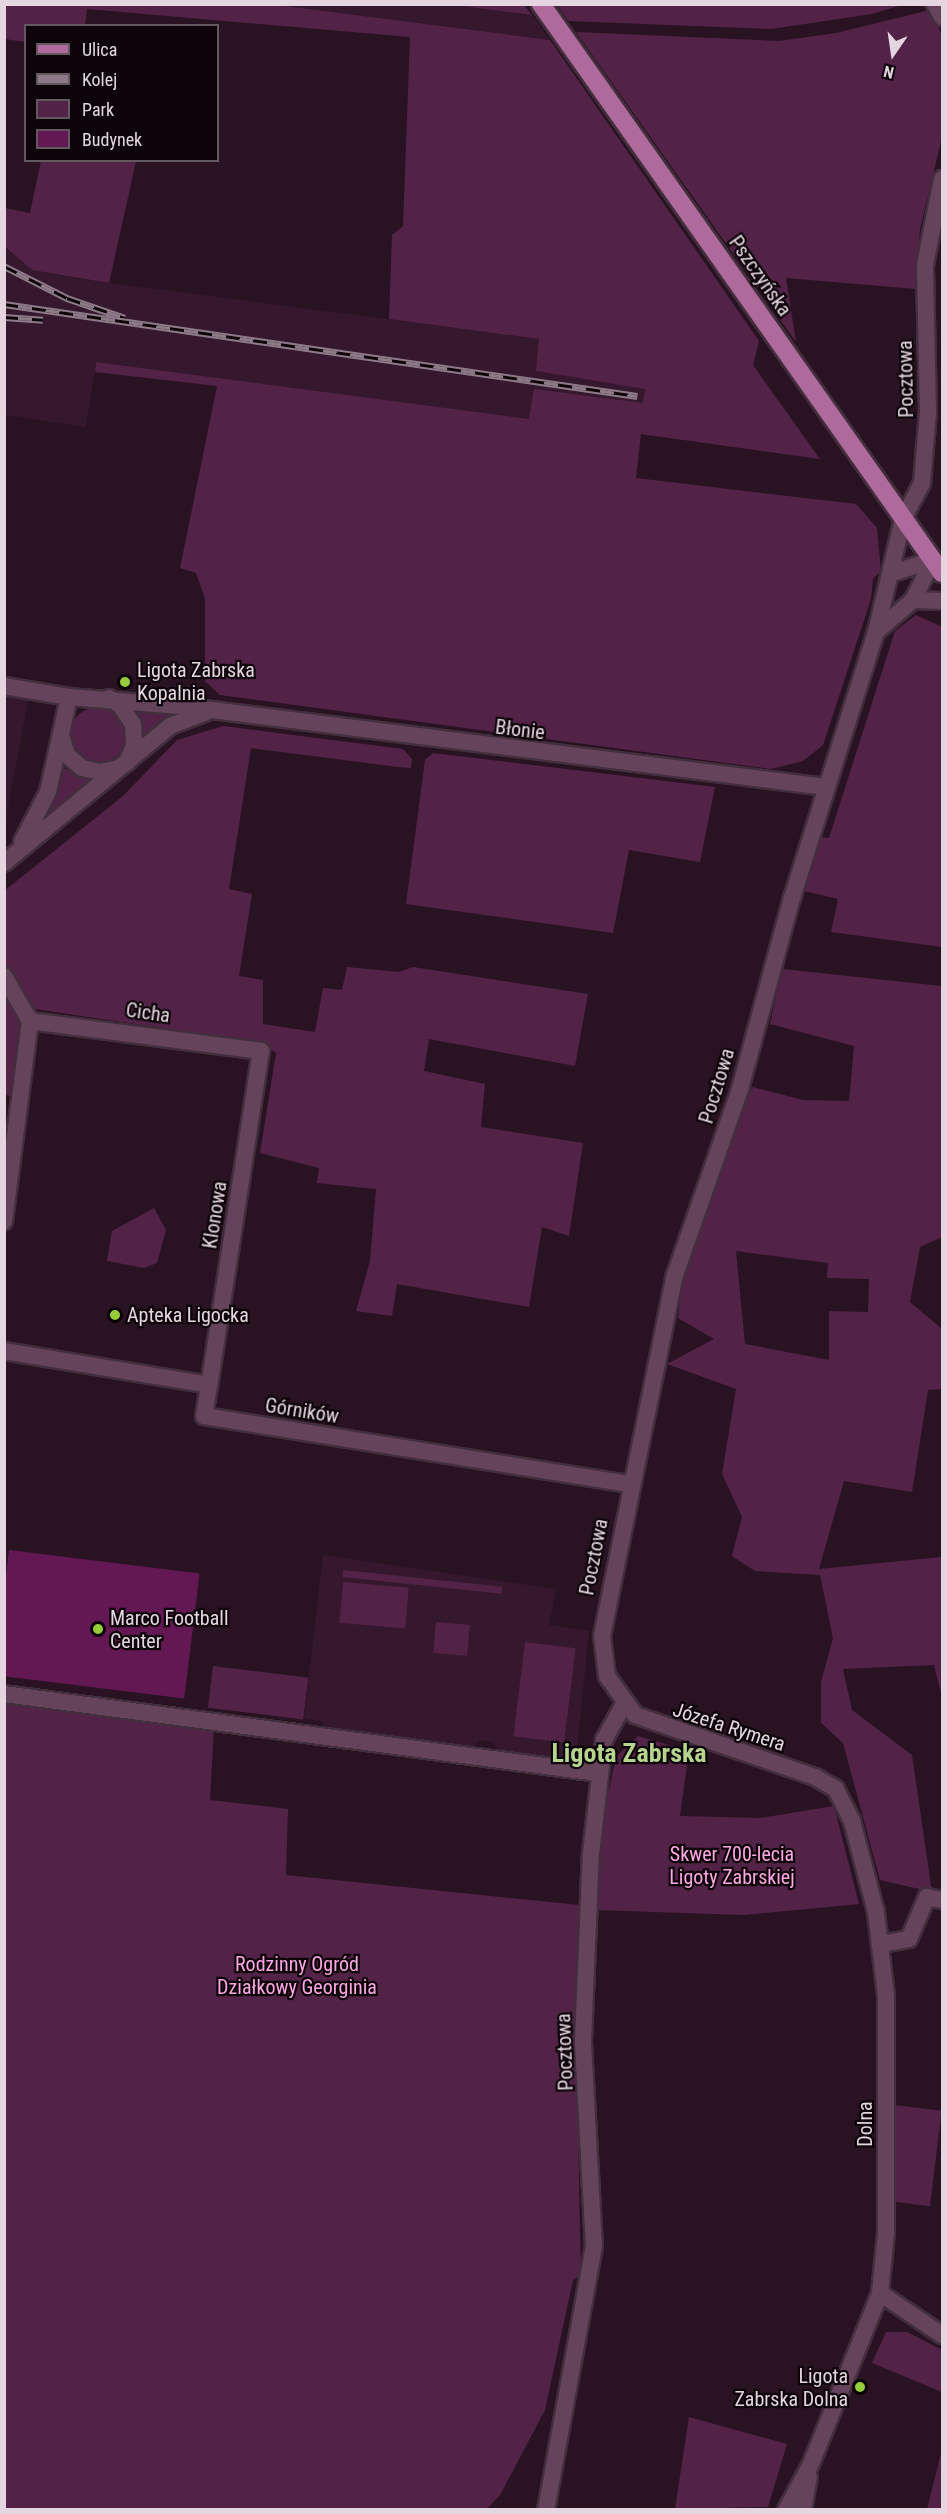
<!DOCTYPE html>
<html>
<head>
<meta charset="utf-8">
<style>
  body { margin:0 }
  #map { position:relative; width:947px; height:2514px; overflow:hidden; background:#291323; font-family:"Roboto Condensed",sans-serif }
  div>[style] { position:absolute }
  .built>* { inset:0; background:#35182d }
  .green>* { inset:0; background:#532347; transform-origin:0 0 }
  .round { border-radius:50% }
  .building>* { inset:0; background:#641853; transform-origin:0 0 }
  .roads { filter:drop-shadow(2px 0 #432e3d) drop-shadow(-2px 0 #432e3d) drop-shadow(0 2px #432e3d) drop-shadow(0 -2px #432e3d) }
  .minor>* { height:16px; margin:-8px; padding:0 8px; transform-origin:8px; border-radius:8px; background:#65445b }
  .major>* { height:18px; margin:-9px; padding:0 9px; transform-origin:9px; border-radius:9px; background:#af6a9c }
  .rail>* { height:7px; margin-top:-3.5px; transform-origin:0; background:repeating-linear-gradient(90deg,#0c0409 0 14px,#8d7a88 0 28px); box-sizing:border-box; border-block:2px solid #8d7a88 }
  .dots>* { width:16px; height:16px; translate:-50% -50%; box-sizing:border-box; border:3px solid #0c0409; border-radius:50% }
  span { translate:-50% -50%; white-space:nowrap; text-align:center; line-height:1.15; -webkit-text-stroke:4.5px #0c0409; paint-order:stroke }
  .street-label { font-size:20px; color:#e5d5e0 }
  .poi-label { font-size:20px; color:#e5d5e0 }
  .left { translate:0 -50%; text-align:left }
  .right { translate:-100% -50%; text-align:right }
  .park-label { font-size:20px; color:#fea7e5 }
  .district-label { font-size:26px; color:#b5d48d; font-weight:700 }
  .frame { position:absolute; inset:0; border:6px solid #e5d5e0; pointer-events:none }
  .legend { position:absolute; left:24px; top:24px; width:195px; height:138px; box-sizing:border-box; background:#0c0409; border:2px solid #63585f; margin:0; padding:8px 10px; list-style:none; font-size:18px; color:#e5d5e0 }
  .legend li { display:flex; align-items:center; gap:12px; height:30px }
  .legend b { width:30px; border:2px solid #63585f }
  .north { position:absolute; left:863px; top:24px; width:60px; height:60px; -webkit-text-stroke:4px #0c0409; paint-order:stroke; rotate:193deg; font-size:16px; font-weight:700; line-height:24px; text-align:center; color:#e5d5e0 }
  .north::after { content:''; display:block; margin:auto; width:21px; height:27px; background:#e5d5e0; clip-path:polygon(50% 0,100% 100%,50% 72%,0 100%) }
</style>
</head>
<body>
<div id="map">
  <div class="built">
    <div style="clip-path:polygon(446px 4px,532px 15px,550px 40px,277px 5px)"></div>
    <div style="clip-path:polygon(4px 247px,32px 270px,87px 280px,693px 359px,682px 440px,96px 362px,86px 427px,5px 415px)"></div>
    <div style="clip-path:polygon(4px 686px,30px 690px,5px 823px,4px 823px)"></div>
    <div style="clip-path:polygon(323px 1555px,556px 1589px,549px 1625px,589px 1631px,576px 1761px,500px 1751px,492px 1742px,480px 1740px,467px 1752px,333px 1733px,321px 1721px,304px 1719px)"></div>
  </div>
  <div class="green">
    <div style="clip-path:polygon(4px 5px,277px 5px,550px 40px,759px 341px,753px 365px,820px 459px,641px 434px,636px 478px,856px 504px,877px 528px,881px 572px,873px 578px,871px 599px,823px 745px,803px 761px,771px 769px,220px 695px,205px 681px,205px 599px,196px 573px,180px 568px,217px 386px,95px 372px,96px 362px,529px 419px,534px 389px,643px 403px,645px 389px,536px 371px,539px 339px,389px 319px,392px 235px,403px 226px,410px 37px,87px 9px,85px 25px,26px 26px,25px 42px,5px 39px)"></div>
    <div style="clip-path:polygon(447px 5px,524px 5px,532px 15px,462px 6px)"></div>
    <div style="clip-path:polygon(557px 5px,902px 5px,872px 14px,771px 29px,568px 21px)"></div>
    <div style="clip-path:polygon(930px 10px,942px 35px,942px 137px,920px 229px,916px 289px,786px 278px,796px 342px,576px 32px,779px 41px,836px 33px)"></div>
    <div style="clip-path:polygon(41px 161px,136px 161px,109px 283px,32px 270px,5px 247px,5px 208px,30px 213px)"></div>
    <div style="clip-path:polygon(916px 615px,942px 627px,942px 947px,831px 932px,838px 899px,804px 891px,817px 837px,829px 838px,895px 631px)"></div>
    <div class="round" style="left:70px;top:707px;width:56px;height:56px"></div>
    <div style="clip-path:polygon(135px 709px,174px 712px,174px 714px,144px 737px)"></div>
    <div style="clip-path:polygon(223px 726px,403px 749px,412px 759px,411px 768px,398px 767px,251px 748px,229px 889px,252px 894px,239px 976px,263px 980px,263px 1024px,315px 1032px,323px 988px,342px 990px,347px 967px,399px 972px,413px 967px,588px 994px,575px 1066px,429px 1039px,424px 1071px,485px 1084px,481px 1127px,583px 1143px,569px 1236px,542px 1227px,529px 1307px,397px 1284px,392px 1316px,356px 1311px,370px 1261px,376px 1189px,317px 1183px,319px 1168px,260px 1153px,276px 1053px,262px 1043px,35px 1009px,21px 1027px,10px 1096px,5px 1095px,4px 891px,123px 796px,177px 740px)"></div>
    <div style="clip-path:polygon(433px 753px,715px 787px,700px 862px,629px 850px,613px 933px,406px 904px,425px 760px)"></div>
    <div style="clip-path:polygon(60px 767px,94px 780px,43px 821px,52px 798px)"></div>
    <div style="clip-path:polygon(evenodd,782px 969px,942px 986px,942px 1237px,920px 1247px,910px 1302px,942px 1329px,942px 1389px,928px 1390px,912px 1492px,844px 1481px,819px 1569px,942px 1557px,942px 1697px,934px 1665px,843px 1669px,852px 1710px,912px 1755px,932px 1892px,880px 1880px,843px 1743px,821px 1723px,821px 1682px,833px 1638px,820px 1575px,755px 1571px,732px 1556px,742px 1517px,722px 1474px,736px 1389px,667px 1364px,714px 1339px,678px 1318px,684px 1267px,752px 1087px,803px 1100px,849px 1101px,854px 1046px,770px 1024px,782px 969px,736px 1251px,828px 1263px,827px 1278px,869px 1279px,868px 1312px,829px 1311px,829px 1360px,745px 1344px,736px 1251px)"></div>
    <div style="clip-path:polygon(154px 1208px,166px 1230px,157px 1263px,144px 1268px,107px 1261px,112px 1231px)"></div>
    <div style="left:343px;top:1570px;width:160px;height:7px;rotate:6deg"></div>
    <div style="left:343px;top:1582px;width:66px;height:41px;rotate:5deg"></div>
    <div style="left:436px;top:1622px;width:34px;height:31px;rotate:5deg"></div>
    <div style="left:525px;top:1642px;width:51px;height:95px;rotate:7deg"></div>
    <div style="left:213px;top:1666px;width:96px;height:42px;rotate:7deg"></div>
    <div style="clip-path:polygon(5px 1700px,214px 1726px,210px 1800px,288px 1809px,286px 1875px,579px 1905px,576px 2038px,581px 2275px,573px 2280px,545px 2410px,500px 2495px,487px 2509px,5px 2510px)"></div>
    <div style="clip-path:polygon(638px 1736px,689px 1751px,680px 1816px,760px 1818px,834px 1806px,859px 1904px,744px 1915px,595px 1910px,599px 1813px,604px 1813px,616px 1757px)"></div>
    <div style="left:894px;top:2105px;width:48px;height:96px;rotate:7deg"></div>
    <div style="clip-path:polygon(886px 2332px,907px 2332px,942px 2350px,942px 2392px,872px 2363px)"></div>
    <div style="clip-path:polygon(689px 2417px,787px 2444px,768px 2507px,675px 2509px)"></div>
    <div style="clip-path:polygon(942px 2449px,942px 2509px,927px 2509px,938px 2466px)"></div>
  </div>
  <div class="building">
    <div style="left:9px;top:1550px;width:192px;height:126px;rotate:7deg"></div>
  </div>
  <div class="roads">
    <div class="minor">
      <div style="left:935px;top:4px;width:15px;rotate:62deg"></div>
      <div style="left:913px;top:600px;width:29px;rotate:2deg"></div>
      <div style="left:877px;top:631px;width:48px;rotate:-40.7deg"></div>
      <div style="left:913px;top:600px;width:45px;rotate:-63.4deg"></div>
      <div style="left:933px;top:560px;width:43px;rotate:162.4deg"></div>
      <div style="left:4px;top:686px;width:66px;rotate:9.6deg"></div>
      <div style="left:69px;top:697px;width:111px;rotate:4.6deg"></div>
      <div style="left:180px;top:706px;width:651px;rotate:7.15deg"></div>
      <div style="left:109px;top:698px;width:13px;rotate:32deg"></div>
      <div style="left:120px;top:705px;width:23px;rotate:56deg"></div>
      <div style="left:133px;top:724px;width:21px;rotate:87deg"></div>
      <div style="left:134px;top:745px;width:19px;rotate:111deg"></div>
      <div style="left:61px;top:735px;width:21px;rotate:73deg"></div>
      <div style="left:67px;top:755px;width:20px;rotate:41deg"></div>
      <div style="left:82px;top:768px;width:19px;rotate:12deg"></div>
      <div style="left:101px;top:772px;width:17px;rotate:-13deg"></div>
      <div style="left:22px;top:842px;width:56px;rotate:-62.5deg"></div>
      <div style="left:48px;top:792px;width:97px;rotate:-77.5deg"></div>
      <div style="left:4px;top:863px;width:215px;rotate:-39.5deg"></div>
      <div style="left:170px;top:726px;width:39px;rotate:-21deg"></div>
      <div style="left:4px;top:976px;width:52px;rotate:60deg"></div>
      <div style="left:30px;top:1021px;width:202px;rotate:97.4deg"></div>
      <div style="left:30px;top:1021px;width:233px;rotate:7.4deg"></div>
      <div style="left:261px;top:1051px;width:338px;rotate:98.8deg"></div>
      <div style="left:4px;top:1351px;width:208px;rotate:9.4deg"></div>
      <div style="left:209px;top:1385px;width:31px;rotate:99deg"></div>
      <div style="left:204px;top:1416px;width:431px;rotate:9.1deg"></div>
      <div style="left:4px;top:1694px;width:599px;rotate:7.58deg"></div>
      <div style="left:881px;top:1944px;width:28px;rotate:-10deg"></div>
      <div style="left:909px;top:1939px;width:46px;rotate:-66.8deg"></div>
      <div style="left:927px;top:1897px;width:15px;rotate:11deg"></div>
      <div style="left:880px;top:2293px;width:75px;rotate:34.1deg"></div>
      <div style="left:546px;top:2510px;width:267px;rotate:-79.7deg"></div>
      <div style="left:594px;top:2247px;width:206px;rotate:-93.1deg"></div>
      <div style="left:583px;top:2041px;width:187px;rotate:-87.6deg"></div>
      <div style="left:591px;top:1854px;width:115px;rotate:-83.5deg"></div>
      <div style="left:604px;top:1740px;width:41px;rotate:-60.9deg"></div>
      <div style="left:786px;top:2510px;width:52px;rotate:-61.5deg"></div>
      <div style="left:811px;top:2464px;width:184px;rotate:-68deg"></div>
      <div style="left:880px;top:2293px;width:60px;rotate:-84.3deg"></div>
      <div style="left:886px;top:2233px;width:237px;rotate:-90deg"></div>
      <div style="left:886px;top:1996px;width:85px;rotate:-96.8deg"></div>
      <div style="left:876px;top:1912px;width:94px;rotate:-104.8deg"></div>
      <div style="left:852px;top:1821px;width:36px;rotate:-117deg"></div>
      <div style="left:836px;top:1789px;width:24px;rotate:-150deg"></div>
      <div style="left:815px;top:1777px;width:190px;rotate:-161deg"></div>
      <div style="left:635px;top:1715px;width:48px;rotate:-125.7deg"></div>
      <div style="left:607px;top:1676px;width:40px;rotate:-97.1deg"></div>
      <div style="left:602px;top:1636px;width:368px;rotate:-78.6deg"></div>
      <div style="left:675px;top:1275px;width:197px;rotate:-70.7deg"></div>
      <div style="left:740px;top:1089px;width:198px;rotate:-74.8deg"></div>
      <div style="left:792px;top:898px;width:279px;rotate:-72.5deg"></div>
      <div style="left:876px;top:632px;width:116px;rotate:-76.6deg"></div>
      <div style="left:903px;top:519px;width:41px;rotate:-62.2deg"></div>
      <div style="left:922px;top:483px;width:71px;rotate:-85.2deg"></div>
      <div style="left:928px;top:412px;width:147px;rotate:-91.2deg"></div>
      <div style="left:925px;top:265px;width:88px;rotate:-78.8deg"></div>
      <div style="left:803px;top:2510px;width:34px;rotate:-80deg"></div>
    </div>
    <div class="major">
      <div style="left:541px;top:4px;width:696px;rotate:54.83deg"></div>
    </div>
  </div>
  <div class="rail">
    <div style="left:4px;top:266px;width:71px;rotate:26.9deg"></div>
    <div style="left:67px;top:298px;width:61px;rotate:19deg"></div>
    <div style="left:4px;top:304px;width:640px;rotate:8.27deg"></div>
    <div style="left:4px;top:317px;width:39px;rotate:4deg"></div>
  </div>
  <div class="dots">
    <div style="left:125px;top:682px;background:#96cc3a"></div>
    <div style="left:115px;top:1315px;background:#96cc3a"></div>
    <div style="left:98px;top:1629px;background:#96cc3a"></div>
    <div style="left:860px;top:2387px;background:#96cc3a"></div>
  </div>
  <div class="street-label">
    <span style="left:760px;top:276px;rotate:55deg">Pszczyńska</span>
    <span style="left:906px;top:379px;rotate:-91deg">Pocztowa</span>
    <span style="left:520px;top:730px;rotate:7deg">Błonie</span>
    <span style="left:148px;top:1013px;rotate:8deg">Cicha</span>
    <span style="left:717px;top:1086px;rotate:-73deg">Pocztowa</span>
    <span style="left:215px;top:1215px;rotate:-81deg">Klonowa</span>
    <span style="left:302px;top:1411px;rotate:9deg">Górników</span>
    <span style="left:594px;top:1557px;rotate:-79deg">Pocztowa</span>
    <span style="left:729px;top:1727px;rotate:18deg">Józefa Rymera</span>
    <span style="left:565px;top:2052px;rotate:-92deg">Pocztowa</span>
    <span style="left:865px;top:2124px;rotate:-90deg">Dolna</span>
  </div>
  <div class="poi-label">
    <span class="left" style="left:137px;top:682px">Ligota Zabrska<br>Kopalnia</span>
    <span class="left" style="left:127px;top:1315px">Apteka Ligocka</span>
    <span class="left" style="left:110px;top:1630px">Marco Football<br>Center</span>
    <span class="right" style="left:848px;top:2388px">Ligota<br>Zabrska Dolna</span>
  </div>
  <div class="park-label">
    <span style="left:732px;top:1866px">Skwer 700-lecia<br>Ligoty Zabrskiej</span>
    <span style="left:297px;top:1976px">Rodzinny Ogród<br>Działkowy Georginia</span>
  </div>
  <div class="district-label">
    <span style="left:629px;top:1754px">Ligota Zabrska</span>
  </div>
  <div class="frame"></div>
  <ul class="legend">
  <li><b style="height:8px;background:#af6a9c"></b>Ulica</li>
  <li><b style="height:8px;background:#8d7a88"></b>Kolej</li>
  <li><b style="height:16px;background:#532347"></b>Park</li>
  <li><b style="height:16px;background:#641853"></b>Budynek</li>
  </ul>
  <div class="north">N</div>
</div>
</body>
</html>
